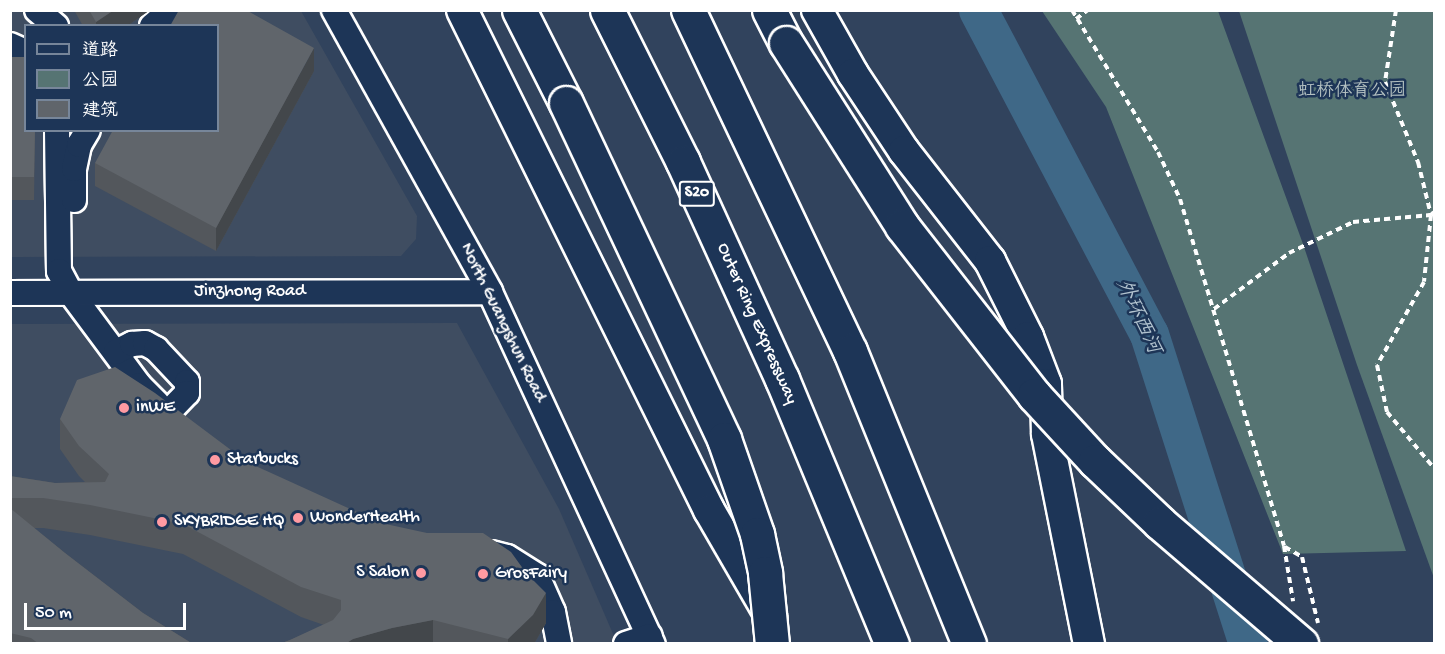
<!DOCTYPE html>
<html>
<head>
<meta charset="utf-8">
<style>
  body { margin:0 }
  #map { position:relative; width:1445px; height:654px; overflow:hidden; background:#31435d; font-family:"Gochi Hand","LXGW WenKai TC",sans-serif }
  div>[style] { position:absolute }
  .built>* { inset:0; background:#3f4d61 }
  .green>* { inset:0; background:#567473 }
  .river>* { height:39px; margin:-19.5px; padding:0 19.5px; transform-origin:19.5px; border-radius:19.5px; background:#3f6887 }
  .path>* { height:4px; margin-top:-2px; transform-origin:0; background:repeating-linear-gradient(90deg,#fff 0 6px,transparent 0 10.5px) }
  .roads { filter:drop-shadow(2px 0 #fff) drop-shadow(-2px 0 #fff) drop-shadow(0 2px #fff) drop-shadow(0 -2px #fff) }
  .minor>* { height:24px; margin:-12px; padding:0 12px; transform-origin:12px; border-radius:12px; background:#1d3557 }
  .major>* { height:30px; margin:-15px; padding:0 15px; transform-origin:15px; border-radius:15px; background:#1d3557 }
  .highway>* { height:33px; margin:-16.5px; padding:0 16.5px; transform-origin:16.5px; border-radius:16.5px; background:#1d3557 }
  .bridges { filter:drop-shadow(2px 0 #fff) drop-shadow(-2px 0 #fff) drop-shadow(0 2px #fff) drop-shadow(0 -2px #fff) }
  .highway-bridge>* { height:33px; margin:-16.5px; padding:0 16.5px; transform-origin:16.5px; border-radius:16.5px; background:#1d3557 }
  .wall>* { inset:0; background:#53575c }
  .shaded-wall>* { inset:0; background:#43474b }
  .building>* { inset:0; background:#60656b }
  .dots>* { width:16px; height:16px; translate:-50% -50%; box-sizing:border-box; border:3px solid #1d3557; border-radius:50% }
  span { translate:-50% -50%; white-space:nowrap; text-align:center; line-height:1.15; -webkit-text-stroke:5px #1d3557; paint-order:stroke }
  .shield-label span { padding:2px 4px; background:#1d3557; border:2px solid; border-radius:4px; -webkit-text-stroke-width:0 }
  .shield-label { font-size:16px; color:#fff; font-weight:700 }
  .park-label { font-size:18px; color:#b3c0c0 }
  .street-label { font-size:18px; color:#fff }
  .poi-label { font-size:18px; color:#fff }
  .left { translate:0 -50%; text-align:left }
  .right { translate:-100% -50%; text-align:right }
  .water-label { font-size:20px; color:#b2c3cf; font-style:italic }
  .frame { position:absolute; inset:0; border:12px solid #fff; pointer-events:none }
  .legend { position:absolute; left:24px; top:24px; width:195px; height:108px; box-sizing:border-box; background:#1d3557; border:2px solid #77869a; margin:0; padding:8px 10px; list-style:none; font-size:18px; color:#fff }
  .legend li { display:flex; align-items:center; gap:12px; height:30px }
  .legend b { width:30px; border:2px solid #77869a }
  .scale { position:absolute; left:24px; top:603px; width:162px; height:27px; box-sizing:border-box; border:3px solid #fff; border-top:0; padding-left:8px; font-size:18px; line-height:21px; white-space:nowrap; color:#fff; -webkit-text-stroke:4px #1d3557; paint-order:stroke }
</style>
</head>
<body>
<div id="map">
  <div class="built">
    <div style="clip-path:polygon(evenodd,10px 11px,301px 11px,417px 216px,416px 239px,401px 256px,11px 257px,10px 11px,26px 26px,218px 26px,218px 130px,26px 130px,26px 26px)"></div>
    <div style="clip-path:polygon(457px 323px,559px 509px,617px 643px,11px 643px,10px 324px)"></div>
  </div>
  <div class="green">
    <div style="clip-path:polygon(1042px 11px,1218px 11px,1303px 244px,1406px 551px,1283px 554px,1106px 107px)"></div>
    <div style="clip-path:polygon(1239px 11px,1434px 11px,1434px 578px,1357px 365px)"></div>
  </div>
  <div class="river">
    <div style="left:978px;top:10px;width:366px;rotate:62.2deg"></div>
    <div style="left:1149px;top:334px;width:325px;rotate:72.3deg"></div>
  </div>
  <div class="path">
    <div style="left:1072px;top:10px;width:166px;rotate:58.8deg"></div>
    <div style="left:1158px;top:152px;width:52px;rotate:64.9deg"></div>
    <div style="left:1180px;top:199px;width:362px;rotate:73.3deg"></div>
    <div style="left:1284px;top:546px;width:56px;rotate:80.7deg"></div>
    <div style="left:1396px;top:10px;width:73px;rotate:98.7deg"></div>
    <div style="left:1385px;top:82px;width:87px;rotate:67.6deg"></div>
    <div style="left:1418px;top:162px;width:55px;rotate:76.2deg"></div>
    <div style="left:1431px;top:215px;width:67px;rotate:96deg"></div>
    <div style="left:1424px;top:282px;width:95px;rotate:119.5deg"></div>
    <div style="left:1377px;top:365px;width:48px;rotate:78deg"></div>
    <div style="left:1387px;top:412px;width:73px;rotate:50deg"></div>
    <div style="left:1076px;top:19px;width:15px;rotate:-37deg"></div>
    <div style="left:1214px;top:309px;width:94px;rotate:-36.7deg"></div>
    <div style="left:1289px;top:253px;width:71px;rotate:-25.8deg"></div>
    <div style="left:1353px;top:222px;width:78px;rotate:-5.1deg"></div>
    <div style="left:1431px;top:215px;width:4px;rotate:-45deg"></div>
    <div style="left:1285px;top:547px;width:20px;rotate:30deg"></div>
    <div style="left:1302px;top:557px;width:68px;rotate:76.4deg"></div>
  </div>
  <div class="roads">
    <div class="minor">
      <div style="left:37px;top:10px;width:25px;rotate:40deg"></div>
      <div style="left:334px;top:10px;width:322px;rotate:61deg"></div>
      <div style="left:490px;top:292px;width:388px;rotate:65.2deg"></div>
      <div style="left:152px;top:26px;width:25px;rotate:-40deg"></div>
      <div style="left:10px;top:45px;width:17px;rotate:24deg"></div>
      <div style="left:57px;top:130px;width:141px;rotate:89.2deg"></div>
      <div style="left:59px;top:271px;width:24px;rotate:62deg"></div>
      <div style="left:70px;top:292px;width:116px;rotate:53.4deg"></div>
      <div style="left:139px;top:385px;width:25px;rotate:45deg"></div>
      <div style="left:74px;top:200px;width:31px;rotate:-90deg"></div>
      <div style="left:74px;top:169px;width:25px;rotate:-78deg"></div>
      <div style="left:79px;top:145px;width:17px;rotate:-59deg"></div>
      <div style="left:10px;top:293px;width:480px;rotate:-0.1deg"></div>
      <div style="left:116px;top:352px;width:18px;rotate:-27deg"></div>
      <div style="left:132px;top:344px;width:13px;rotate:-4deg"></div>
      <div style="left:145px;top:343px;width:13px;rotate:29deg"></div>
      <div style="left:156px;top:349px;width:45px;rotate:46.8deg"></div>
      <div style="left:187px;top:382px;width:11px;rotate:90deg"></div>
      <div style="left:187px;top:393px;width:28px;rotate:134deg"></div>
      <div style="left:491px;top:553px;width:16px;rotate:14deg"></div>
      <div style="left:507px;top:557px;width:36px;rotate:32deg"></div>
      <div style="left:537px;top:576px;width:39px;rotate:66deg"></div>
      <div style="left:553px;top:612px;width:33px;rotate:79deg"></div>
      <div style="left:626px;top:644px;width:25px;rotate:-18deg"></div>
    </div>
    <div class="major">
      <div style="left:462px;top:10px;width:558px;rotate:63.71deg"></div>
      <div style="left:709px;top:510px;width:124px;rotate:59.9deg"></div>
      <div style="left:817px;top:10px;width:73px;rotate:60.6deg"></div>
      <div style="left:853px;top:74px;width:92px;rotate:56.5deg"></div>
      <div style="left:904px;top:151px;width:140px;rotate:52deg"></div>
      <div style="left:990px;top:261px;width:85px;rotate:63.4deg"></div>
      <div style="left:1028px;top:337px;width:50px;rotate:69deg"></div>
      <div style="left:1046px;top:384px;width:50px;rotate:88.9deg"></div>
      <div style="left:1047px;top:434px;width:214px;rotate:78.7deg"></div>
    </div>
    <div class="highway">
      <div style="left:519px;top:10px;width:104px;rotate:63.2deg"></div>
      <div style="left:607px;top:10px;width:170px;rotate:63.4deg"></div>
      <div style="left:683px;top:162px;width:239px;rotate:65.5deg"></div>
      <div style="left:782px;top:379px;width:287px;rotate:67.5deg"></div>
      <div style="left:688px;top:10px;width:378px;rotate:64.6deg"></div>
      <div style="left:850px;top:351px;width:316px;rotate:67.9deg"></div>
      <div style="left:769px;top:10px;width:37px;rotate:63deg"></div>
    </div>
  </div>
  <div class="bridges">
    <div class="highway-bridge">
      <div style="left:786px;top:43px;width:217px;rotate:57.6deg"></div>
      <div style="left:902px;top:226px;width:214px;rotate:52deg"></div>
      <div style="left:1034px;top:395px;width:90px;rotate:47.3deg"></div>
      <div style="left:1095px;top:461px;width:90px;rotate:43.6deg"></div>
      <div style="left:1160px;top:523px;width:186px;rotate:40.6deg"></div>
      <div style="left:566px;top:103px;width:371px;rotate:64.8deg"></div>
      <div style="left:724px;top:439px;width:101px;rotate:70.8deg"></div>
      <div style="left:757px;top:534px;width:40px;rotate:78deg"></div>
      <div style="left:765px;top:573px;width:71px;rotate:84.4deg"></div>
    </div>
  </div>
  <div class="wall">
    <div style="clip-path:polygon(74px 10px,150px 10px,127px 26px,83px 26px)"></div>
    <div style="clip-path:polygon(10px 57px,35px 130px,34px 200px,10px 200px)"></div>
    <div style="clip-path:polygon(314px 71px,216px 251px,95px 186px,95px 163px)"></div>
    <div style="clip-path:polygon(60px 419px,247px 462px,546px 623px,534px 644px,279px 644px,290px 640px,324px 625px,301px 617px,183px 554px,90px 535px,43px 528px,34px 528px,65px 553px,143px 613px,193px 644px,10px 644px,10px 476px,55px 483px,85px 482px,79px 476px,60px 449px)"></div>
  </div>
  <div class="shaded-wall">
    <div style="clip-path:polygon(114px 10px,150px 10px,127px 26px,96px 26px,96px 22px)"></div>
    <div style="clip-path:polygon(314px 48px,314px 71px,216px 251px,216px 228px)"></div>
    <div style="clip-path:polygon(546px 593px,546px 623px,534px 644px,508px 644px,508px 639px)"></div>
    <div style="clip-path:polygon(433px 620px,433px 644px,345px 644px,353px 639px,392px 628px)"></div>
  </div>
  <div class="building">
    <div style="clip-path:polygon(89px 10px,114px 10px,96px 22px)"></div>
    <div style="clip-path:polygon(179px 10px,246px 10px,314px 48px,216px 228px,95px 163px,113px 130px,218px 130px,218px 26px,170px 26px)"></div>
    <div style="clip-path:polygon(10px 57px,26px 57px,26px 130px,35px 130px,34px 177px,10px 177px)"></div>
    <div style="clip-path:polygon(115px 367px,155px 393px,247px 462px,381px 523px,427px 533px,483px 533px,511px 552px,527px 574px,546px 593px,533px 615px,508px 639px,433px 620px,392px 628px,353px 639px,345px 644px,279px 644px,290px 640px,333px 620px,341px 610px,341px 600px,301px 587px,183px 524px,90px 505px,43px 498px,10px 498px,10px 476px,55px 483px,105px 482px,109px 474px,79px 446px,60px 419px,77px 380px)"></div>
    <div style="clip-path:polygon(10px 508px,65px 553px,143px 613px,193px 644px,39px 644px,31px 638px,10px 633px)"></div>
  </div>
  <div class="dots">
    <div style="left:124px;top:408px;background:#ff9aa2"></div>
    <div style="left:215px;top:460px;background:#ff9aa2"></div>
    <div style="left:298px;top:518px;background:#ff9aa2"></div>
    <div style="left:162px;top:522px;background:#ff9aa2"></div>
    <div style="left:421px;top:573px;background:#ff9aa2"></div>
    <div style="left:483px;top:574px;background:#ff9aa2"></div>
  </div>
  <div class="shield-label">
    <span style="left:697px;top:194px">S20</span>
  </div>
  <div class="park-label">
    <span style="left:1352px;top:92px">虹桥体育公园</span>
  </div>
  <div class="street-label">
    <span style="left:250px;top:292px">Jinzhong Road</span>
    <span style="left:502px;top:323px;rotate:64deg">North Guangshun Road</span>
    <span style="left:756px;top:324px;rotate:66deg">Outer Ring Expressway</span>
  </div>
  <div class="poi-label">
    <span class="left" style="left:136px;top:408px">inWE</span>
    <span class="left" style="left:227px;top:460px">Starbucks</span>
    <span class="left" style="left:310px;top:518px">WonderHealth</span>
    <span class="left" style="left:174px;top:522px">SKYBRIDGE HQ</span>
    <span class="right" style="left:409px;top:573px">S Salon</span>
    <span class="left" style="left:495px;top:574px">GrosFairy</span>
  </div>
  <div class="water-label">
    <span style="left:1137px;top:317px;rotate:65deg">外环西河</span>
  </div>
  <div class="frame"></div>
  <ul class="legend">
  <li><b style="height:8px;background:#1d3557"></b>道路</li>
  <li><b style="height:16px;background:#567473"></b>公园</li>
  <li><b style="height:16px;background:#60656b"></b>建筑</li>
  </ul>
  <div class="scale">50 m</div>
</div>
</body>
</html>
